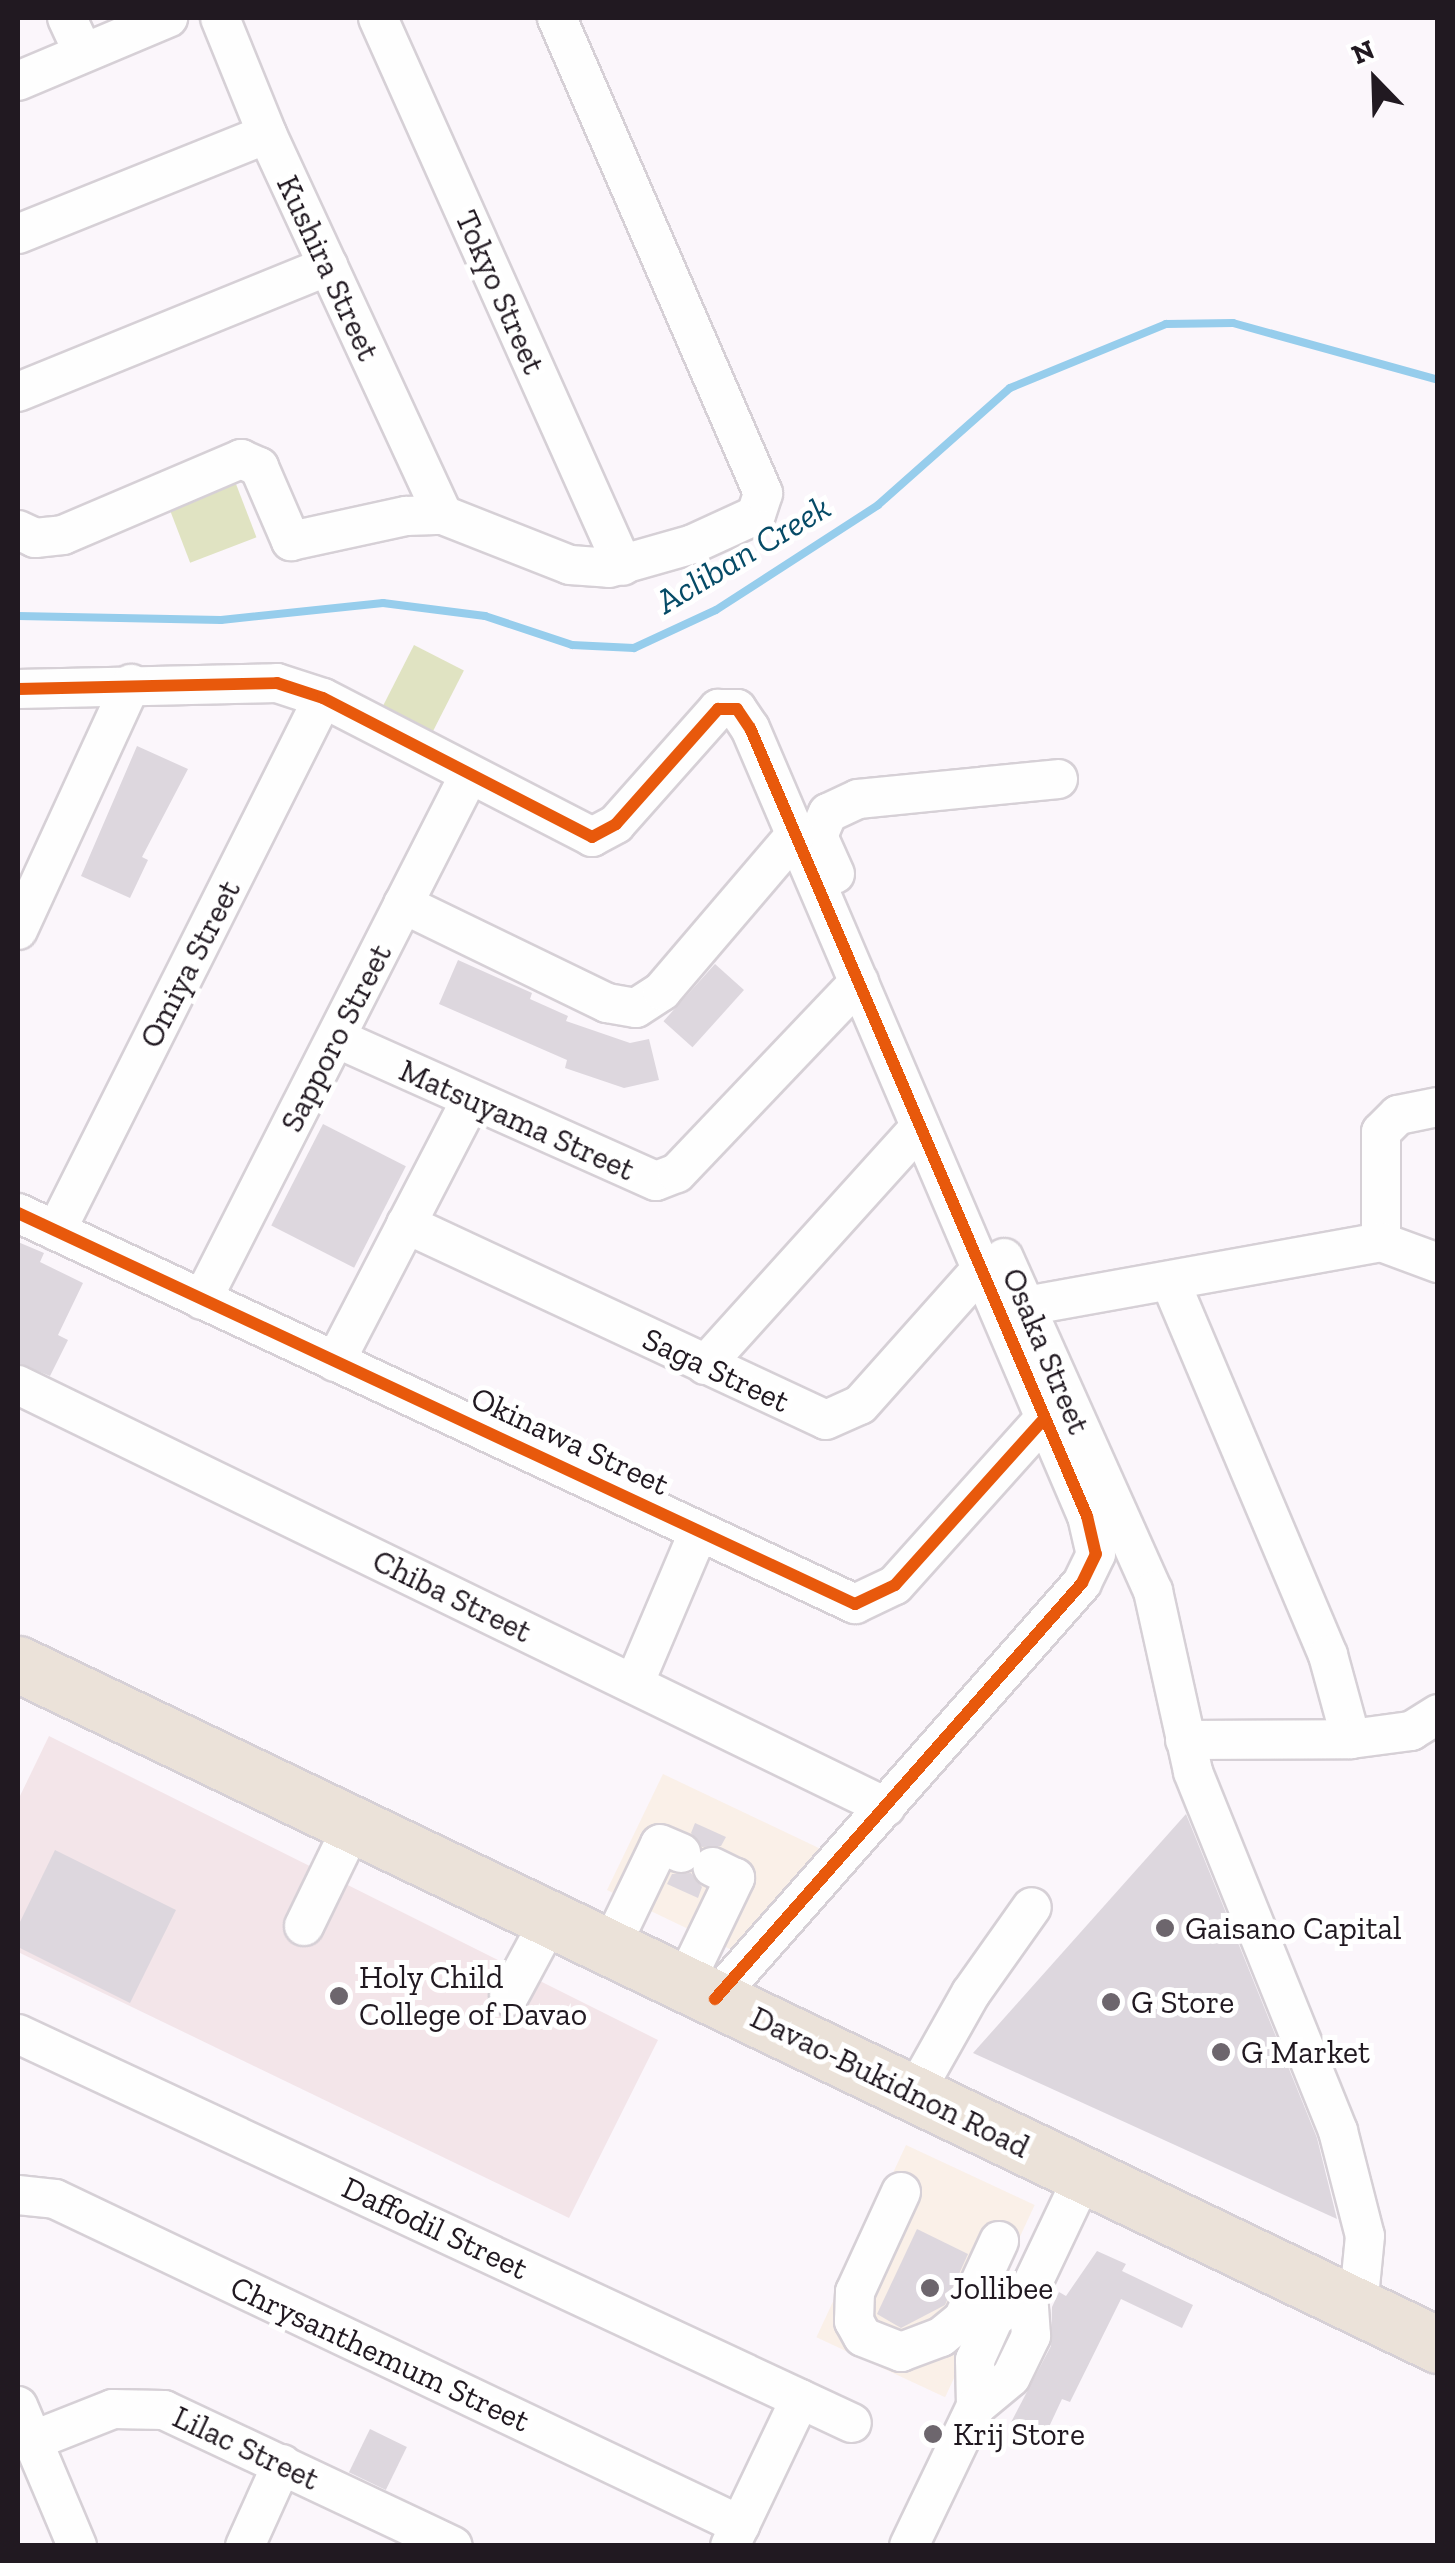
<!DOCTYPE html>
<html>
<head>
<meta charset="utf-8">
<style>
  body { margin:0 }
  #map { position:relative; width:1455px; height:2563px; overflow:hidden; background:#fbf6fb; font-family:"Zilla Slab",serif }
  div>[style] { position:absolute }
  .commercial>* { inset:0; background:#faf0e8; transform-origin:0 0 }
  .education>* { inset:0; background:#f3e5e9 }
  .green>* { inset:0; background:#e0e3c2; transform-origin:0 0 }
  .stream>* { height:8px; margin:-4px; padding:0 4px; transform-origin:4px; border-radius:4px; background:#96cdec }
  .building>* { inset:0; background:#ddd7de; transform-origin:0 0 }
  .roads { filter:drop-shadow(2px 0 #d6d0d6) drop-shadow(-2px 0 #d6d0d6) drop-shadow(0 2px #d6d0d6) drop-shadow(0 -2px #d6d0d6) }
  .minor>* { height:38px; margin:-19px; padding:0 19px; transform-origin:19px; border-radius:19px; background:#fefefe }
  .highway>* { height:55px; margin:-27.5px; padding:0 27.5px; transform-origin:27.5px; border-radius:27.5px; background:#ebe2d9 }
  .cycleway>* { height:12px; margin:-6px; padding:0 6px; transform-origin:6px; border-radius:6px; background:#e8590c }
  .dots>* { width:28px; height:28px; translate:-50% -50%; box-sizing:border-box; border:5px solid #fff; border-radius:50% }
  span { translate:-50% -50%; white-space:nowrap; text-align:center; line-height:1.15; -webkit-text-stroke:10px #fff; paint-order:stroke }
  .street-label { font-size:32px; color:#211921 }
  .poi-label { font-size:32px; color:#211921 }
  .left { translate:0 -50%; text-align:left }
  .water-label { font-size:35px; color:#064b67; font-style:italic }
  .frame { position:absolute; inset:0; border:20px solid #211921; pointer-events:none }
  .north { position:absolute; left:1325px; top:30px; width:100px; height:100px; -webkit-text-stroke:8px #fff; paint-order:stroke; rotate:337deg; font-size:28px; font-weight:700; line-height:40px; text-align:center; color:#211921 }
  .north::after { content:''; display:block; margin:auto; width:35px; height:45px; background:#211921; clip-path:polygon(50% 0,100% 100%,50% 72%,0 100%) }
</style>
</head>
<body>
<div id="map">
  <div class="commercial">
    <div style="clip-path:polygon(663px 1774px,823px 1850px,734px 1951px,607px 1890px)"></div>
    <div style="left:906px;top:2145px;width:142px;height:212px;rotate:25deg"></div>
  </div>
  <div class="education">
    <div style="clip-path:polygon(49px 1736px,658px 2040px,569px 2218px,18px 1952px,18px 1800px)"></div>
  </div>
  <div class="green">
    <div style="left:236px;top:484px;width:57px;height:71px;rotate:69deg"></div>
    <div style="left:414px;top:645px;width:56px;height:69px;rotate:27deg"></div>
  </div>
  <div class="stream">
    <div style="left:18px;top:616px;width:203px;rotate:1.1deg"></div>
    <div style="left:221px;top:620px;width:163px;rotate:-6deg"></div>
    <div style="left:383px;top:603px;width:103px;rotate:7.3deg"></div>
    <div style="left:485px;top:616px;width:92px;rotate:18.4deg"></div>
    <div style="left:572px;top:645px;width:62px;rotate:2.8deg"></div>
    <div style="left:634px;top:648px;width:90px;rotate:-24.9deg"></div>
    <div style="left:716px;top:610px;width:193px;rotate:-32.9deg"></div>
    <div style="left:878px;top:505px;width:176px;rotate:-41.6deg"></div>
    <div style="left:1010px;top:388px;width:169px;rotate:-22.3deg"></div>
    <div style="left:1166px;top:324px;width:67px;rotate:-0.9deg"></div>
    <div style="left:1233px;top:323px;width:213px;rotate:15.5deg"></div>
  </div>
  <div class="building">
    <div style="clip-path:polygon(137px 746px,188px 769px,142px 857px,148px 860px,130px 898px,81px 876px)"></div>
    <div style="clip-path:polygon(458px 960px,532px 993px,530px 999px,568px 1016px,566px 1021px,630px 1043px,649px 1039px,659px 1080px,624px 1088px,565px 1068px,567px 1060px,439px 1004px)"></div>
    <div style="left:715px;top:964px;width:39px;height:77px;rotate:42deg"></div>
    <div style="left:323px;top:1124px;width:93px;height:114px;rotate:27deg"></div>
    <div style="clip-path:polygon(18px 1242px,44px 1253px,40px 1262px,83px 1283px,58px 1335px,68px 1340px,50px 1376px,18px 1363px)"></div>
    <div style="clip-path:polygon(1186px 1814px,1317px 2138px,1337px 2219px,973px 2053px)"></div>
    <div style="clip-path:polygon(695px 1823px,726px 1837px,721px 1846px,702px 1847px,691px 1833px)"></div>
    <div style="clip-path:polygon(55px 1850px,176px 1910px,130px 2003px,18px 1947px,18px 1926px)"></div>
    <div style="clip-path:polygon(691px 1873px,702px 1887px,698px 1898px,667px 1884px,672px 1874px)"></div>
    <div style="clip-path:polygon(917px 2229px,968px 2254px,945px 2305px,901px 2328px,877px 2314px)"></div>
    <div style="clip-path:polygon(1097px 2251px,1126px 2264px,1122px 2271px,1193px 2305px,1182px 2328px,1121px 2299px,1070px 2402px,1062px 2399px,1041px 2444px,1008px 2428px,1051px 2346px,1052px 2307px,1059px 2292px,1066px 2296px)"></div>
    <div style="left:370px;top:2429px;width:41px;height:48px;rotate:26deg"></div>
  </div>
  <div class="roads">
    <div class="minor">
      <div style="left:67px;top:18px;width:38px;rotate:65deg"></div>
      <div style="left:220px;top:18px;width:125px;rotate:67.9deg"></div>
      <div style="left:267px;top:134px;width:420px;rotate:65.2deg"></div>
      <div style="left:378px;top:18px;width:600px;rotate:65.91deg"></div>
      <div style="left:18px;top:81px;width:163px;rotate:-22.8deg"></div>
      <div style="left:18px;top:234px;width:268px;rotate:-21.9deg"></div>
      <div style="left:18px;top:392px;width:335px;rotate:-22.1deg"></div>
      <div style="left:18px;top:530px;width:19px;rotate:25deg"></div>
      <div style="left:35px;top:538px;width:28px;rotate:-6deg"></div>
      <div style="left:63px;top:535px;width:194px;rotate:-23.1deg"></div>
      <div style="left:241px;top:459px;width:20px;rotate:24deg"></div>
      <div style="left:259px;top:467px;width:81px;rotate:66.6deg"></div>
      <div style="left:291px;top:541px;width:118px;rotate:-12.3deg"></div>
      <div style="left:406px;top:516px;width:37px;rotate:-2deg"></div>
      <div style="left:443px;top:515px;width:136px;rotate:21.5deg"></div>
      <div style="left:570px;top:565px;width:39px;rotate:4deg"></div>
      <div style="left:609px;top:568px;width:87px;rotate:-15.9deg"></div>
      <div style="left:693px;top:544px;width:69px;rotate:-24.7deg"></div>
      <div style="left:756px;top:515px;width:23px;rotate:-72deg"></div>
      <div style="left:763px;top:493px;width:518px;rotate:-113.45deg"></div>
      <div style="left:18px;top:689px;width:259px;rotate:-1.3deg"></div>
      <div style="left:277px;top:683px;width:48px;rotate:18.1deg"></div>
      <div style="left:323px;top:698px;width:303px;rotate:27.3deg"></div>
      <div style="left:592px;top:837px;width:27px;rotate:-28deg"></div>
      <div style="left:616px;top:824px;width:154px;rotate:-48.4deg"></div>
      <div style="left:718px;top:709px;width:19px"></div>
      <div style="left:737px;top:709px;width:23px;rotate:56deg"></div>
      <div style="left:750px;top:728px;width:857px;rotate:66.85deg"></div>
      <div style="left:1087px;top:1516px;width:39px;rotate:77deg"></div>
      <div style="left:1096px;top:1554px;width:32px;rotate:116deg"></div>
      <div style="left:1082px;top:1583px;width:555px;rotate:131.42deg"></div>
      <div style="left:835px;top:874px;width:42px;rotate:-114.1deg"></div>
      <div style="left:818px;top:836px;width:25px;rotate:-67deg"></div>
      <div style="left:828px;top:813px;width:33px;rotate:-25deg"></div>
      <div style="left:858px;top:799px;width:201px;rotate:-5.7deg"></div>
      <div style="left:403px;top:904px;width:227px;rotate:25.9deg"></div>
      <div style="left:607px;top:1003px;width:29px;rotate:10deg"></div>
      <div style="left:636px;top:1008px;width:31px;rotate:-33deg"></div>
      <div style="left:662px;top:991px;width:206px;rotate:-49.5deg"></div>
      <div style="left:18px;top:930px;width:271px;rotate:-65.3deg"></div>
      <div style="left:336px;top:1038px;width:350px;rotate:24.1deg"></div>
      <div style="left:656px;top:1181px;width:22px;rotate:-21deg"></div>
      <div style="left:677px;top:1173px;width:264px;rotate:-46.4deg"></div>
      <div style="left:18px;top:1213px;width:924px;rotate:25.04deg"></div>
      <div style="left:855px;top:1604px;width:44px;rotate:-25.4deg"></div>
      <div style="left:895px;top:1585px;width:224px;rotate:-48.1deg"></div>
      <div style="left:406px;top:1224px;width:463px;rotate:25deg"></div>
      <div style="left:826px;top:1420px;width:37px;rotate:-24deg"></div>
      <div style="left:860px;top:1405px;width:182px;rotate:-48.3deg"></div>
      <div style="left:56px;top:1231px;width:596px;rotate:-63.39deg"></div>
      <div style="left:1381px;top:1242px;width:110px;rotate:-90deg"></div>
      <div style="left:1381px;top:1132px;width:24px;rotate:-45deg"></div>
      <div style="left:1398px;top:1115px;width:41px;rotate:-11.3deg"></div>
      <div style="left:1004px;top:1258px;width:365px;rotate:65.9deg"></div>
      <div style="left:1153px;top:1591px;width:185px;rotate:77.5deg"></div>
      <div style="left:1193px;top:1772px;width:387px;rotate:68deg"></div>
      <div style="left:1338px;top:2131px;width:108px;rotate:75.6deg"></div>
      <div style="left:1365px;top:2236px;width:71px;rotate:95.6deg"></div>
      <div style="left:1170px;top:1281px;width:406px;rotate:67.1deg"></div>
      <div style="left:1328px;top:1655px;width:87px;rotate:74.7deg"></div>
      <div style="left:202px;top:1300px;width:589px;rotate:-63.04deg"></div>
      <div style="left:1026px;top:1306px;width:361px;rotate:-10.2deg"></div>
      <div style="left:1381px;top:1242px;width:61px;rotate:20.2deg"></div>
      <div style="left:335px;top:1362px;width:295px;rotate:-62.6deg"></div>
      <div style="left:705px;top:1365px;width:321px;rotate:-47.9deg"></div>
      <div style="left:18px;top:1385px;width:965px;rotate:25.93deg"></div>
      <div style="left:634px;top:1684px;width:166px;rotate:-67deg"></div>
      <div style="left:1185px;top:1740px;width:166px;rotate:-0.3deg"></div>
      <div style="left:1351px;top:1739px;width:61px;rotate:-7.6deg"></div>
      <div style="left:1411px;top:1731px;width:32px;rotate:-32deg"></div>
      <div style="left:304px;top:1926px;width:112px;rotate:-64.1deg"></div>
      <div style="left:610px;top:1948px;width:115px;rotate:-64.3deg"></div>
      <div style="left:660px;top:1844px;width:23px;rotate:23deg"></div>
      <div style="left:684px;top:1984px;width:118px;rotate:-64.3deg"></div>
      <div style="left:735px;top:1878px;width:25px;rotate:-154deg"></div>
      <div style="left:509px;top:1996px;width:86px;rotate:-61.7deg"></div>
      <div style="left:18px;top:2034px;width:920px;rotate:25.01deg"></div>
      <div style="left:914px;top:2094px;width:116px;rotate:-60.6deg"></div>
      <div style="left:971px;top:1993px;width:105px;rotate:-54.7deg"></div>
      <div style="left:901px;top:2192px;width:110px;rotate:114.7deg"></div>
      <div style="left:855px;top:2292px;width:29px;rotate:92deg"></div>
      <div style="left:854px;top:2321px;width:18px;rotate:61deg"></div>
      <div style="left:863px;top:2337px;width:41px;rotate:21.5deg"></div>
      <div style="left:901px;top:2352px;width:43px;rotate:-20.6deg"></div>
      <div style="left:941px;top:2337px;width:28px;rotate:-39deg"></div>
      <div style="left:963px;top:2319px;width:86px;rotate:-65.2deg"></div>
      <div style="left:18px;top:2195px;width:37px;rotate:6deg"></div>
      <div style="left:55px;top:2199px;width:759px;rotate:25.45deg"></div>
      <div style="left:18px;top:2406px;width:152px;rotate:67.1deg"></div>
      <div style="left:976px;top:2406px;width:46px;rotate:-91.2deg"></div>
      <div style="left:975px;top:2360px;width:46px;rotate:-65.7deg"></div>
      <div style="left:994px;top:2318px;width:42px;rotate:-36.3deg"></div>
      <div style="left:1028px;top:2293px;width:131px;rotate:-64.6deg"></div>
      <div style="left:32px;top:2441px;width:87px;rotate:-21.6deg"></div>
      <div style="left:113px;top:2409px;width:51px;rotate:1.1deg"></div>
      <div style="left:164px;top:2410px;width:319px;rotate:25.2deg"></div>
      <div style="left:245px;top:2546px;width:90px;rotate:-65.7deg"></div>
      <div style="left:730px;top:2546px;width:163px;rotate:-64.5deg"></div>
      <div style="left:909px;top:2546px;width:155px;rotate:-64.4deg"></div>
      <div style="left:976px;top:2406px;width:45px;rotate:-39.6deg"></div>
      <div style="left:1011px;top:2377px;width:46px;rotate:-64deg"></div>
      <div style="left:1031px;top:2336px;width:43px;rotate:-94deg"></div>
    </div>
    <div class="highway">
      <div style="left:18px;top:1664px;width:1575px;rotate:25.62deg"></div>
    </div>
  </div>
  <div class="cycleway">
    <div style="left:18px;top:689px;width:259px;rotate:-1.3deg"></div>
    <div style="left:277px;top:683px;width:48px;rotate:18.1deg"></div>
    <div style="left:323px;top:698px;width:303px;rotate:27.3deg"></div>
    <div style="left:592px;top:837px;width:27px;rotate:-28deg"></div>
    <div style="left:616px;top:824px;width:154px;rotate:-48.4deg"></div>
    <div style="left:718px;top:709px;width:19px"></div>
    <div style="left:737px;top:709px;width:23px;rotate:56deg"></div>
    <div style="left:750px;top:728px;width:857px;rotate:66.85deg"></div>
    <div style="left:1087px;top:1516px;width:39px;rotate:77deg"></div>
    <div style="left:1096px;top:1554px;width:32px;rotate:116deg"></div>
    <div style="left:1082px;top:1583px;width:555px;rotate:131.42deg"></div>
    <div style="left:18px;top:1213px;width:924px;rotate:25.04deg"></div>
    <div style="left:855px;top:1604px;width:44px;rotate:-25.4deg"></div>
    <div style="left:895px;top:1585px;width:224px;rotate:-48.1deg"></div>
  </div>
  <div class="dots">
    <div style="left:1165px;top:1928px;background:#6d666d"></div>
    <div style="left:339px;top:1996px;background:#6d666d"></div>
    <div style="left:1111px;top:2002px;background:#6d666d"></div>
    <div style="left:1221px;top:2052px;background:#6d666d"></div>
    <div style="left:930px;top:2288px;background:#6d666d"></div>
    <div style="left:933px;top:2434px;background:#6d666d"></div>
  </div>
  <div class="street-label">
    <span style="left:328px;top:268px;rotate:65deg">Kushira Street</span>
    <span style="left:500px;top:292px;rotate:66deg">Tokyo Street</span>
    <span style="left:190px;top:964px;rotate:-63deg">Omiya Street</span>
    <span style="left:336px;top:1038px;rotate:-63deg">Sapporo Street</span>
    <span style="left:517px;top:1120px;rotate:24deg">Matsuyama Street</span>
    <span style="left:1046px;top:1351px;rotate:67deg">Osaka Street</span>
    <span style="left:716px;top:1370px;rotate:25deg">Saga Street</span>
    <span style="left:570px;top:1441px;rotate:25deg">Okinawa Street</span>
    <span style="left:452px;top:1596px;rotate:26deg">Chiba Street</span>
    <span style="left:890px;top:2082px;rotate:26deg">Davao-Bukidnon Road</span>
    <span style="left:435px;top:2228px;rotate:25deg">Daffodil Street</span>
    <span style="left:380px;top:2354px;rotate:25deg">Chrysanthemum Street</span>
    <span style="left:246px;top:2448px;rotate:25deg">Lilac Street</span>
  </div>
  <div class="poi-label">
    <span class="left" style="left:1185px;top:1928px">Gaisano Capital</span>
    <span class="left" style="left:359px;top:1996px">Holy Child<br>College of Davao</span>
    <span class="left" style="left:1131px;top:2002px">G Store</span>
    <span class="left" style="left:1241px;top:2052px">G Market</span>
    <span class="left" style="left:950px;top:2288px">Jollibee</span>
    <span class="left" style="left:953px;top:2434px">Krij Store</span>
  </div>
  <div class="water-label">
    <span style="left:743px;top:554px;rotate:-31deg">Acliban Creek</span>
  </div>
  <div class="frame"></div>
  <div class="north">N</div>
</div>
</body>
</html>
